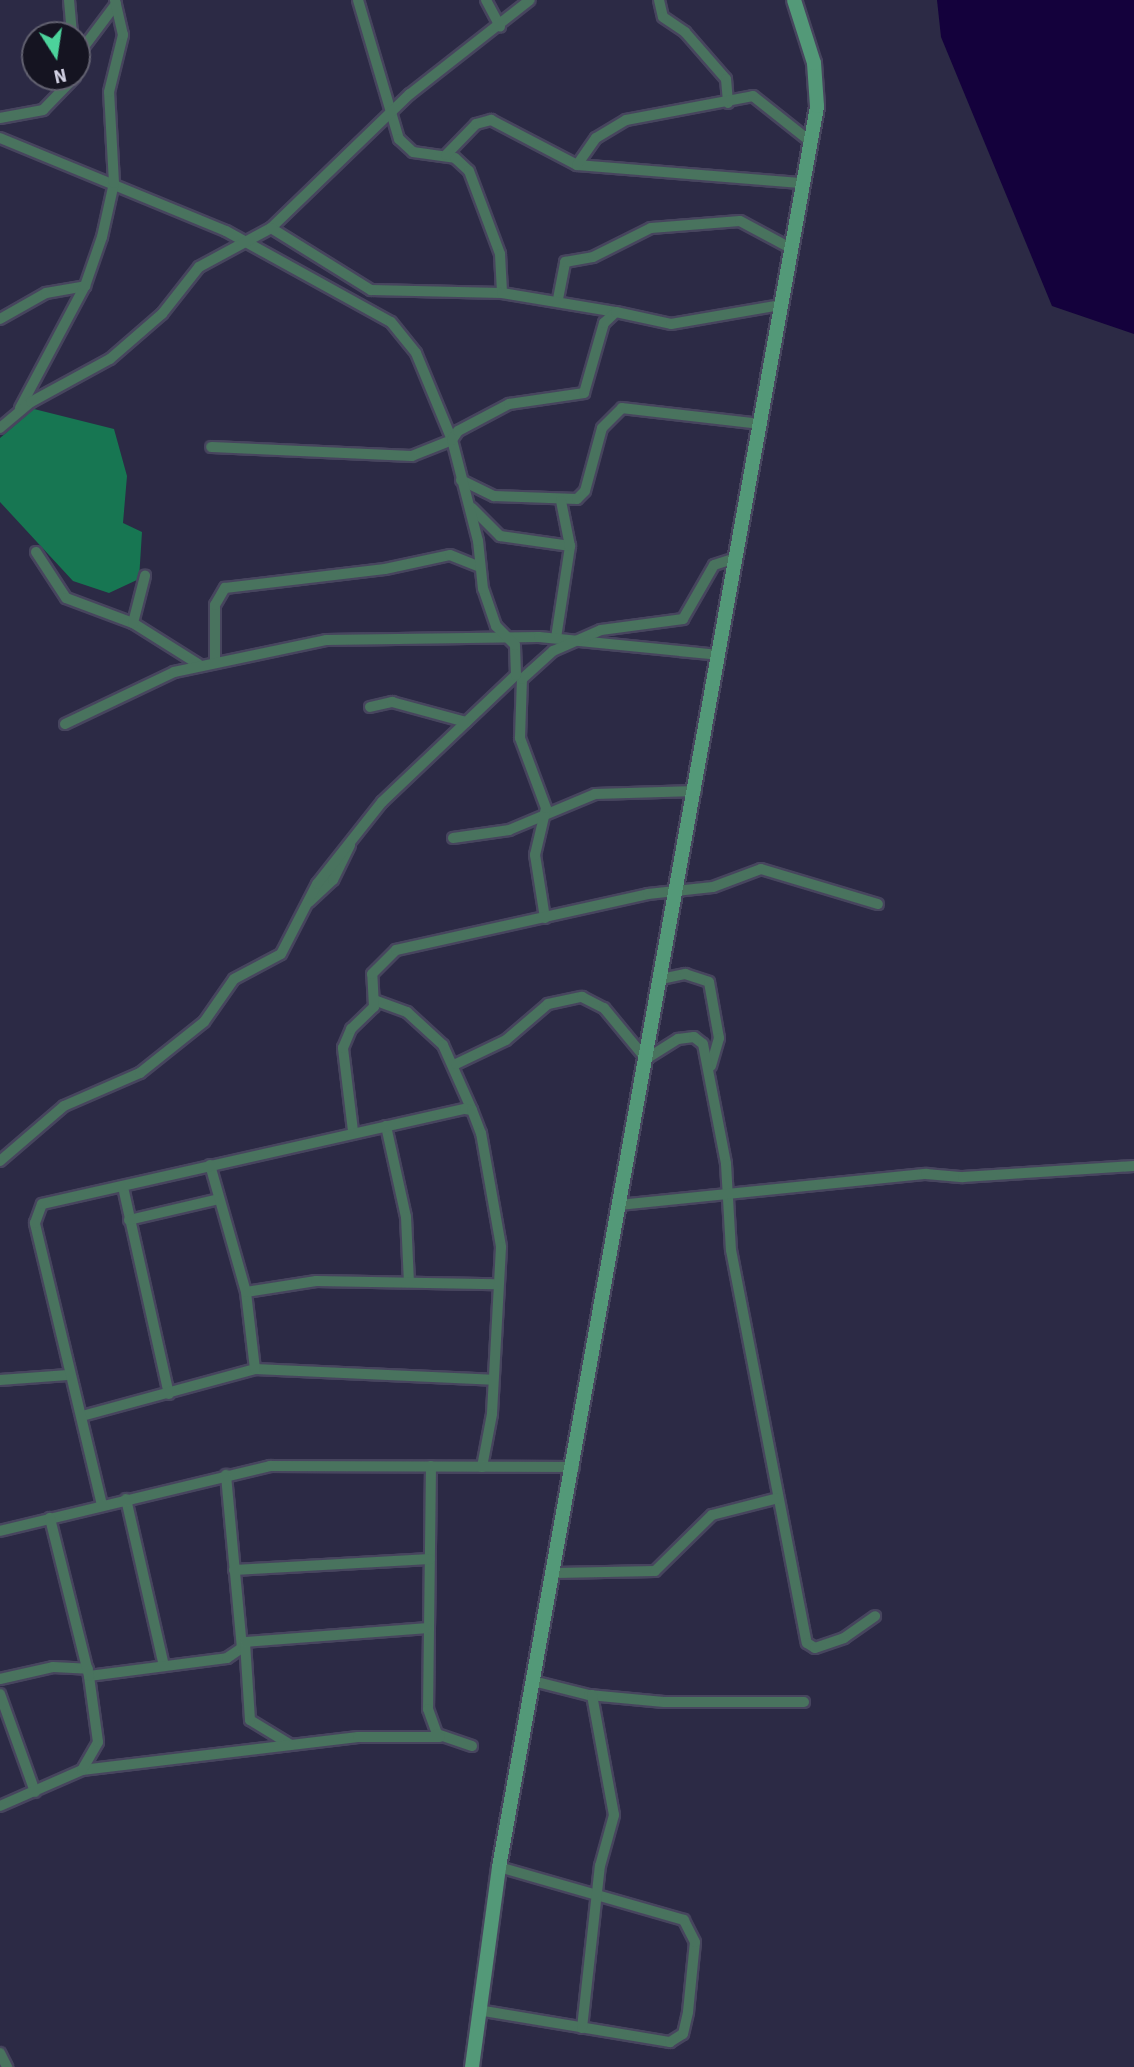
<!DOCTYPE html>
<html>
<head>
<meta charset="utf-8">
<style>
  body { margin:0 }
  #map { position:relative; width:1134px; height:2067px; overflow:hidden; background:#2c2a45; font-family:"Source Sans 3",sans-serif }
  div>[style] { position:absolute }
  .forest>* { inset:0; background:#177652 }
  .water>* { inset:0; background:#14013c }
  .roads { filter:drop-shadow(2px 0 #47455e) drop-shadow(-2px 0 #47455e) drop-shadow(0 2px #47455e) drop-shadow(0 -2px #47455e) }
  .minor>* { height:10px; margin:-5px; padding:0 5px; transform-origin:5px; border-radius:5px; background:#49735e }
  .secondary>* { height:14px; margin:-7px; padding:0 7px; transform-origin:7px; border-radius:7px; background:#539978 }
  span { translate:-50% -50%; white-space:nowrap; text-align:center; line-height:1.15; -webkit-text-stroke:5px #151421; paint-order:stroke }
  .north { position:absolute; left:21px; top:21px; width:70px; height:70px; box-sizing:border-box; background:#151421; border:2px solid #61606f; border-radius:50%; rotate:168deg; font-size:19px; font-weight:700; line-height:28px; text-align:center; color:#d3d2e4 }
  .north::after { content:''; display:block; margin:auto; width:24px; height:32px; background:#4cd39b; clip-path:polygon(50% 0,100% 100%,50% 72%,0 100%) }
</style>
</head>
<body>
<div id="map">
  <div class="forest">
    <div style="clip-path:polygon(34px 409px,114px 429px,127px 476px,123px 523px,142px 532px,139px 579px,109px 593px,73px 581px,0 502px,0 438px)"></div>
  </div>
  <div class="water">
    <div style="clip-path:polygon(937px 0,1134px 0,1134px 334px,1052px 306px,941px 37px)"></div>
  </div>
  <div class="roads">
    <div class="minor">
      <div style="left:69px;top:0;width:35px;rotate:85deg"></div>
      <div style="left:358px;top:0;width:145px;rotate:73.6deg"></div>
      <div style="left:399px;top:139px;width:19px;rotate:43deg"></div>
      <div style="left:413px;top:152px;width:42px;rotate:8.1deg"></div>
      <div style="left:455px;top:158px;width:19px;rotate:43deg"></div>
      <div style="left:469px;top:171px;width:89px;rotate:69.5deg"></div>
      <div style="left:500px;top:254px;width:39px;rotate:87deg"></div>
      <div style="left:486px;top:0;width:30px;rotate:62deg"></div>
      <div style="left:659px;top:0;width:17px;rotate:77deg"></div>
      <div style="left:663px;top:17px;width:27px;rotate:34deg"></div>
      <div style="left:685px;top:32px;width:62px;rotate:48.9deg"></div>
      <div style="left:726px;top:79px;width:24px;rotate:85deg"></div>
      <div style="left:77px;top:56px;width:65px;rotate:-53.1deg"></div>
      <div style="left:77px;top:64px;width:5px;rotate:90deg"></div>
      <div style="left:0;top:118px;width:44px;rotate:-10.5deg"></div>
      <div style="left:43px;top:110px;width:46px;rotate:-45.9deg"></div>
      <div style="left:0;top:138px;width:244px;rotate:22.4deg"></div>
      <div style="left:226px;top:231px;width:188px;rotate:28.9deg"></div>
      <div style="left:391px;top:322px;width:40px;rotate:51deg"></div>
      <div style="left:416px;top:353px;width:94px;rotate:67.5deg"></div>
      <div style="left:452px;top:440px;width:43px;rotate:158.2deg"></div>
      <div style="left:412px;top:456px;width:201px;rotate:-177.4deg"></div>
      <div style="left:446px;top:155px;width:43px;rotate:-45.9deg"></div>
      <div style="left:476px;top:124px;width:16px;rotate:-15deg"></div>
      <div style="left:491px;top:120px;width:97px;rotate:27.6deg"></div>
      <div style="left:577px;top:165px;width:227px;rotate:4.6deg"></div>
      <div style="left:577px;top:165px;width:33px;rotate:-55deg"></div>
      <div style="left:596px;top:138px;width:35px;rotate:-31deg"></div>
      <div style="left:626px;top:120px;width:129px;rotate:-10.7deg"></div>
      <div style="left:753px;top:96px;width:74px;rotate:38.4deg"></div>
      <div style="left:271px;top:228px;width:193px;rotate:-44deg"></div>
      <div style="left:410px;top:94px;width:152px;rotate:-38.1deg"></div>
      <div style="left:558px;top:299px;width:38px;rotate:-79deg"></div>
      <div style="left:565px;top:262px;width:28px;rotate:-10deg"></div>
      <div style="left:593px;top:257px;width:65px;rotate:-26.6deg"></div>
      <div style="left:651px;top:228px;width:89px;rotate:-4.5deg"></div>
      <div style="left:740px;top:221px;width:59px;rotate:28.3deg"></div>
      <div style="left:0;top:319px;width:53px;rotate:-29.5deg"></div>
      <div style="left:46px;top:293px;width:40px;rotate:-10deg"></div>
      <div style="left:20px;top:408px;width:138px;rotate:-62deg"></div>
      <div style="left:85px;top:286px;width:52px;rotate:-70.9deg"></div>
      <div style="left:102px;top:237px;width:55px;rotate:-77.5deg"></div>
      <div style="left:114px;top:183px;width:91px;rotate:-93.1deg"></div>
      <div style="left:109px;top:92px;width:59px;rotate:-76.2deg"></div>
      <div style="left:123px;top:35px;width:36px;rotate:-103deg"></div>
      <div style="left:0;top:428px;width:40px;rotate:-40deg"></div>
      <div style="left:31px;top:402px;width:90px;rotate:-28.6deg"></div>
      <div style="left:110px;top:359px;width:69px;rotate:-40.9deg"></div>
      <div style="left:162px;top:314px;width:60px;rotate:-51.8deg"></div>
      <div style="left:199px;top:267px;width:82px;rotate:-28.4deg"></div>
      <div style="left:271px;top:228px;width:118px;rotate:31.8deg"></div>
      <div style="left:371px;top:290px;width:131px;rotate:1.3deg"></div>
      <div style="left:502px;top:293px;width:116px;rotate:9.5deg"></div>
      <div style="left:461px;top:480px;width:37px;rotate:26deg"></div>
      <div style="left:494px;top:496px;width:83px;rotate:2.1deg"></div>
      <div style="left:577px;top:499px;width:11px;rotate:-45deg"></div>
      <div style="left:585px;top:491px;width:65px;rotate:-74.9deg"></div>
      <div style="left:602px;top:428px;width:28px;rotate:-45deg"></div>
      <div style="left:622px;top:408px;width:139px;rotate:6.6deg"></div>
      <div style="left:472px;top:508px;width:40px;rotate:45deg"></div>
      <div style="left:500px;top:536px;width:71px;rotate:8.1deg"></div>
      <div style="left:36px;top:552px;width:55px;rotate:56.9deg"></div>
      <div style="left:66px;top:598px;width:72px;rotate:20.5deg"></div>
      <div style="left:133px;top:623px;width:77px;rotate:32.2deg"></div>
      <div style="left:133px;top:623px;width:49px;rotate:-75.7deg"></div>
      <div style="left:556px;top:638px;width:93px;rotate:-81.3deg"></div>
      <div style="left:570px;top:546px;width:46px;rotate:-101.3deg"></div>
      <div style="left:215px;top:660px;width:55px;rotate:-90deg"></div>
      <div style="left:215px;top:605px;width:20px;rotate:-60deg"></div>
      <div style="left:225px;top:588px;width:161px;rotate:-6.8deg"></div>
      <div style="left:385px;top:569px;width:66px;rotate:-12.2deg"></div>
      <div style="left:450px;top:555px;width:32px;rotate:22deg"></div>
      <div style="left:370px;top:707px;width:23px;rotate:-13deg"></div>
      <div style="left:392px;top:702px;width:77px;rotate:15.1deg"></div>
      <div style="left:65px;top:724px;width:121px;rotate:-25.5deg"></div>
      <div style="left:174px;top:672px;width:155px;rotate:-11.9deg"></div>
      <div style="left:326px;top:640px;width:213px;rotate:-0.8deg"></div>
      <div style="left:539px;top:637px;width:180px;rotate:5.7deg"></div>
      <div style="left:453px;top:838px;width:57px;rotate:-8.1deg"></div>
      <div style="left:509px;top:830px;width:93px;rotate:-22.7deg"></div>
      <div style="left:595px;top:794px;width:101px;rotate:-1.7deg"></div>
      <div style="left:309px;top:902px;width:33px;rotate:-43deg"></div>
      <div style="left:333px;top:880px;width:39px;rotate:-64deg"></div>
      <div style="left:545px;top:918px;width:64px;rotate:-99deg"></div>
      <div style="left:535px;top:855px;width:48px;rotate:-76.8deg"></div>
      <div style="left:546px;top:808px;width:75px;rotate:-110.4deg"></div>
      <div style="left:520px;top:738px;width:59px;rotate:-88.1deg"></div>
      <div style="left:522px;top:679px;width:42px;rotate:-42.1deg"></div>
      <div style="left:553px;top:651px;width:52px;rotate:-23.6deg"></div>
      <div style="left:601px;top:630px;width:83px;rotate:-7.6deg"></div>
      <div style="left:683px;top:619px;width:62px;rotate:-60.1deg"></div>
      <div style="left:714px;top:565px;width:22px;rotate:-18deg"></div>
      <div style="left:661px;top:979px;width:25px;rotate:-12deg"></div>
      <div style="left:685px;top:974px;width:25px;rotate:18deg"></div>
      <div style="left:709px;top:982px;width:57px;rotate:79.9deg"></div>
      <div style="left:719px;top:1038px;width:29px;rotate:106deg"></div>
      <div style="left:374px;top:1000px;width:35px;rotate:20deg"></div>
      <div style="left:407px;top:1012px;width:49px;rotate:42.5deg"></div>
      <div style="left:443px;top:1045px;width:71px;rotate:66deg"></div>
      <div style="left:456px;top:1064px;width:55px;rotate:-25.6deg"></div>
      <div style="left:506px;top:1040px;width:55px;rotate:-40.6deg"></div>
      <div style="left:548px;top:1004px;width:35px;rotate:-12deg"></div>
      <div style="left:582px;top:997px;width:25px;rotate:27deg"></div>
      <div style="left:604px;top:1008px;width:66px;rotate:50.5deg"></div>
      <div style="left:646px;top:1059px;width:38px;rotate:-32deg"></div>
      <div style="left:678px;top:1039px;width:16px;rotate:-7deg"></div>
      <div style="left:694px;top:1037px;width:11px;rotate:38deg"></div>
      <div style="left:703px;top:1044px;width:122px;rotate:79.1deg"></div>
      <div style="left:726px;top:1164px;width:86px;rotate:86.7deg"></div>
      <div style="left:731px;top:1250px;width:400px;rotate:79.1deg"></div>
      <div style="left:807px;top:1643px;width:9px;rotate:32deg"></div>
      <div style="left:815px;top:1648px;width:31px;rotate:-19deg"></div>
      <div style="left:844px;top:1638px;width:38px;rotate:-35deg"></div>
      <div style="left:386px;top:1126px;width:93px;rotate:77.6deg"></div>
      <div style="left:406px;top:1217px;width:65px;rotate:87.4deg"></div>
      <div style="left:353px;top:1131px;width:84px;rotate:-96.9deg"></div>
      <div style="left:343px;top:1048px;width:21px;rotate:-67deg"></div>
      <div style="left:351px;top:1029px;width:32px;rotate:-44deg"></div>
      <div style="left:374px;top:1007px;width:33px;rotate:-93deg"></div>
      <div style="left:372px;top:974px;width:34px;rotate:-45deg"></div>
      <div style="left:396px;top:950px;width:258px;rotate:-12.5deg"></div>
      <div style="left:648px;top:894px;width:65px;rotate:-6.1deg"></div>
      <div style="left:713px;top:887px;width:51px;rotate:-20.6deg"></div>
      <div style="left:761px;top:869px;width:122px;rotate:16.7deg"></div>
      <div style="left:0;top:1161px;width:84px;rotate:-40.7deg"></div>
      <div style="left:64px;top:1106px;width:83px;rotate:-23.5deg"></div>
      <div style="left:140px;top:1073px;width:82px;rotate:-38.6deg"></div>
      <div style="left:204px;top:1022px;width:52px;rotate:-55.1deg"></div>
      <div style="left:234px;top:979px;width:53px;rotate:-28deg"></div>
      <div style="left:281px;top:954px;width:79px;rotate:-62.8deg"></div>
      <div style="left:317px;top:884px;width:105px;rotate:-51.6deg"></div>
      <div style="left:382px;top:802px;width:185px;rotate:-43.5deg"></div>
      <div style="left:516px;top:675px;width:30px;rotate:-92deg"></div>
      <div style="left:515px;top:645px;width:27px;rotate:-135deg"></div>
      <div style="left:496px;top:626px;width:39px;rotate:-109deg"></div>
      <div style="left:483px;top:589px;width:48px;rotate:-95.9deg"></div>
      <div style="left:478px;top:541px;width:104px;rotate:-104.4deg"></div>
      <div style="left:452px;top:440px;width:11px;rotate:-56deg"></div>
      <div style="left:458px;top:431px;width:58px;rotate:-27.9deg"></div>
      <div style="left:509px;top:404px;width:76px;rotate:-8.3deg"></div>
      <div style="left:584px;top:393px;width:73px;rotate:-74.1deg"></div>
      <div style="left:604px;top:323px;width:16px;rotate:-43deg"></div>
      <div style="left:616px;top:312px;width:56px;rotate:12.3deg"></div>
      <div style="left:671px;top:324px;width:112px;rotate:-9.8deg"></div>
      <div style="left:123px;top:1187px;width:212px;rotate:77.5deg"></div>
      <div style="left:619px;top:1205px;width:309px;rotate:-5.8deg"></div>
      <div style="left:926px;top:1174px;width:37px;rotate:5deg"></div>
      <div style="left:963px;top:1177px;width:171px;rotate:-3.7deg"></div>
      <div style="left:129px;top:1220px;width:92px;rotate:-13.1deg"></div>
      <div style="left:246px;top:1292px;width:71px;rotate:-8.9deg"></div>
      <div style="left:316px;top:1281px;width:180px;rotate:1deg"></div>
      <div style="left:255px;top:1369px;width:238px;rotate:2.6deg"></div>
      <div style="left:0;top:1380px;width:68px;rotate:-4.2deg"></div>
      <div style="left:82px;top:1416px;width:179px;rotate:-15.2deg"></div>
      <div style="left:255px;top:1369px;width:78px;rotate:-96.7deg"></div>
      <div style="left:246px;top:1292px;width:132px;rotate:-105.8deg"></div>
      <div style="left:431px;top:1466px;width:243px;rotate:90.7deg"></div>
      <div style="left:428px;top:1709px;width:27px;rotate:70deg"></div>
      <div style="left:437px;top:1734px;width:37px;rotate:19deg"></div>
      <div style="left:126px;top:1499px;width:167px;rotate:77.2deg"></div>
      <div style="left:102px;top:1505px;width:290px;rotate:-103.4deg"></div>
      <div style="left:35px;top:1223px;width:20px;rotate:-70deg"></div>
      <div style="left:42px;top:1204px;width:434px;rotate:-12.7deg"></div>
      <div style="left:465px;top:1109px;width:7px;rotate:8deg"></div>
      <div style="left:472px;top:1110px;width:25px;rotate:69deg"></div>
      <div style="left:481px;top:1133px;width:116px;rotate:80deg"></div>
      <div style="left:501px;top:1247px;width:167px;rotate:93.1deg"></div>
      <div style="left:492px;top:1414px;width:54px;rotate:100.7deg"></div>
      <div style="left:0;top:1531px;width:278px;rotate:-13.5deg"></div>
      <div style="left:270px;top:1466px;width:304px;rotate:0.2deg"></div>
      <div style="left:234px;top:1570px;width:196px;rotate:-3.2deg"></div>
      <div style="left:556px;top:1573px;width:99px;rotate:-1.2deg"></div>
      <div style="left:655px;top:1571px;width:80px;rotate:-44.5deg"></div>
      <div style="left:712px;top:1515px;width:68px;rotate:-14.4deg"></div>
      <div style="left:89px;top:1676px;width:139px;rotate:-7.4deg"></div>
      <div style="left:227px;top:1658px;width:18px;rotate:-34deg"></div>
      <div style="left:242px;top:1648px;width:174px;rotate:-95.3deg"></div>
      <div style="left:0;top:1679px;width:54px;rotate:-12.8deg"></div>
      <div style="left:53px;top:1667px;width:35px;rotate:3deg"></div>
      <div style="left:533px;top:1681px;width:58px;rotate:14deg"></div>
      <div style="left:589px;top:1695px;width:75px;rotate:5.3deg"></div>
      <div style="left:664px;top:1702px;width:140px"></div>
      <div style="left:0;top:1694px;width:104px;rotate:70.3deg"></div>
      <div style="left:291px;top:1745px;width:48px;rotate:-148.6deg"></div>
      <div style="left:250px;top:1720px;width:78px;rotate:-93.7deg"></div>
      <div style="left:245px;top:1642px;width:182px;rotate:-4.4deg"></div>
      <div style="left:82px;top:1770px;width:278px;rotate:-6.8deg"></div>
      <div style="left:358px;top:1737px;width:82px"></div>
      <div style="left:0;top:1806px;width:90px;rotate:-23.7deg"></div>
      <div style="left:82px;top:1770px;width:32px;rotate:-60deg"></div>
      <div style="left:98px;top:1742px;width:67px;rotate:-97.8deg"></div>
      <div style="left:89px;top:1676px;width:163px;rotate:-103.9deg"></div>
      <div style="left:478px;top:2010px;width:195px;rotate:9.5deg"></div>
      <div style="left:670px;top:2042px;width:15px;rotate:-32deg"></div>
      <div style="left:683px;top:2034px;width:23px;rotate:-77deg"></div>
      <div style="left:688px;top:2012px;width:70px;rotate:-84.3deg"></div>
      <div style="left:695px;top:1942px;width:25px;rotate:-117deg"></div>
      <div style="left:684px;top:1920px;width:192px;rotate:-164deg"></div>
      <div style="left:582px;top:2028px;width:163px;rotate:-83.7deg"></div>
      <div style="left:600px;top:1866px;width:53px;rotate:-74.6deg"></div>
      <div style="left:614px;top:1815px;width:122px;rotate:-100.4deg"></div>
      <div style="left:0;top:2053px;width:16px;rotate:63deg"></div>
    </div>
    <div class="secondary">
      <div style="left:472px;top:2067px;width:202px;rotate:-82.3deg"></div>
      <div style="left:499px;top:1867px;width:1789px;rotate:-79.76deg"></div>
      <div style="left:817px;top:106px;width:43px;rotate:-94deg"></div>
      <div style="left:814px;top:63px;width:66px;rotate:-107.6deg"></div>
    </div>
  </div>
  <div class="north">N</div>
</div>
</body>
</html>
